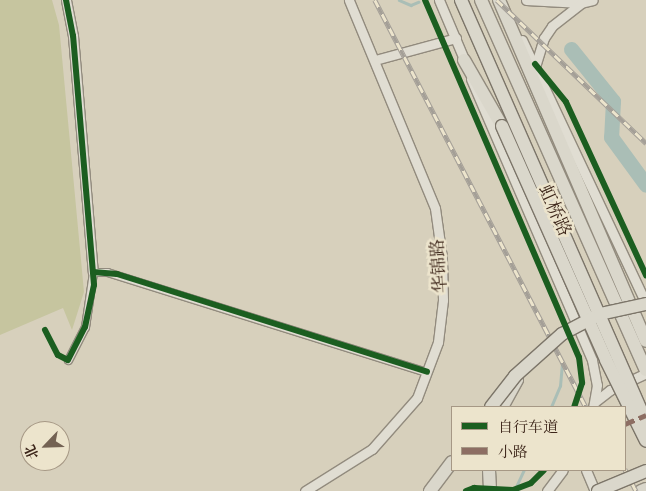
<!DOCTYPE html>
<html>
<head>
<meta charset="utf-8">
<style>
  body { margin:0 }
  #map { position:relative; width:646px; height:491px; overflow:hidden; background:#d7d0bc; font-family:Cardo,"Noto Serif SC",serif }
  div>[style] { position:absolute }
  .green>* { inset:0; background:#c6c59f }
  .stream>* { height:2.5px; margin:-1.25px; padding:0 1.25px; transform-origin:1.25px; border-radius:1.25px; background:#aabeb6 }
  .river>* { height:15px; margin:-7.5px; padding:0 7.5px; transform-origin:7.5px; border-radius:7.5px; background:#aabeb6 }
  .roads { filter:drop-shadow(1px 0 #928b7e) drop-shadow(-1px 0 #928b7e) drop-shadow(0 1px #928b7e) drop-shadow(0 -1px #928b7e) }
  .street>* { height:7px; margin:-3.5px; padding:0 3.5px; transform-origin:3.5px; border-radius:3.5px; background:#e0ddd2 }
  .secondary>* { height:9px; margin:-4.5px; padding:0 4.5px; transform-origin:4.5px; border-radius:4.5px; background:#e0ddd2 }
  .highway>* { height:12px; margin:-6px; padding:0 6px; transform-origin:6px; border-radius:6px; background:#dad7cb }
  .rail>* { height:4.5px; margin-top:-2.25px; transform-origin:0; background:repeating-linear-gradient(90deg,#ece4cc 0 8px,#a49f97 0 16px); box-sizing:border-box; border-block:1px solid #a49f97 }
  .bridges { filter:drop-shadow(1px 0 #7c7569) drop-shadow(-1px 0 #7c7569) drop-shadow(0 1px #7c7569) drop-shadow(0 -1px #7c7569) }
  .highway-bridge>* { height:12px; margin:-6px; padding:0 6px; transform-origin:6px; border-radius:6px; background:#dad7cb }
  .quiet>* { height:5px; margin-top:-2.5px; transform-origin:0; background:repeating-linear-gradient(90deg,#8d6e63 0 10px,transparent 0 15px) }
  .cycleway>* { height:6px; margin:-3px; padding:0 3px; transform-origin:3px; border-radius:3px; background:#1b5e20 }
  span { translate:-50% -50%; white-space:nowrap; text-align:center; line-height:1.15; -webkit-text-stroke:5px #ece4cc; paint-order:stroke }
  .street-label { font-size:18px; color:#3d261a }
  .legend { position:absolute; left:451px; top:406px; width:175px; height:65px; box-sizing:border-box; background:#ece4cc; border:1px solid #a69885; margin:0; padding:6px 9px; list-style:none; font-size:15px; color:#3d261a }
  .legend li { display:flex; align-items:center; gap:10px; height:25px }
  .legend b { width:25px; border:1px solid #a69885 }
  .north { position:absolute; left:20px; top:421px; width:50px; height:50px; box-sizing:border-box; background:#ece4cc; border:1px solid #a69885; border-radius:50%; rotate:246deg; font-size:14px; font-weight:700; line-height:20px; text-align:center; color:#3d261a }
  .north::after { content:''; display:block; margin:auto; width:18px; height:22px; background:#736253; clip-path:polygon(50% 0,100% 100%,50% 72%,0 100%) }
</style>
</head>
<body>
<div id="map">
  <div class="green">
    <div style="clip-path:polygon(0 0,52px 0,59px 25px,84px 292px,72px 330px,63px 308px,0 335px)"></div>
  </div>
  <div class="stream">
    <div style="left:399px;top:0;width:13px;rotate:23deg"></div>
    <div style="left:411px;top:5px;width:8px;rotate:-23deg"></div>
    <div style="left:551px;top:407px;width:23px;rotate:-67deg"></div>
    <div style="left:560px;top:386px;width:23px;rotate:-85deg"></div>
    <div style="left:514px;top:491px;width:23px;rotate:-65deg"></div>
  </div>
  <div class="river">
    <div style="left:571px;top:49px;width:67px;rotate:51.1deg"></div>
    <div style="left:613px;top:101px;width:36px;rotate:93deg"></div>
    <div style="left:611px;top:137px;width:59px;rotate:53.9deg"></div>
  </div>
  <div class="roads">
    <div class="street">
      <div style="left:68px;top:360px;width:37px;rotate:-63deg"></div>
      <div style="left:85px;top:327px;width:56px;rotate:-81.7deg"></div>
      <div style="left:93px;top:272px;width:14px"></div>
      <div style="left:107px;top:272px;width:335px;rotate:17.4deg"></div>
    </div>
    <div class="secondary">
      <div style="left:66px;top:0;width:37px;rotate:79deg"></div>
      <div style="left:73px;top:36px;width:237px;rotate:85.2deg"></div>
      <div style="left:439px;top:0;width:69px;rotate:67.1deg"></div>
      <div style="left:526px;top:0;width:55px;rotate:3.1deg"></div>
      <div style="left:581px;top:3px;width:12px;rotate:-14deg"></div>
      <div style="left:522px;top:40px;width:292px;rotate:64.8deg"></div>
      <div style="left:375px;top:60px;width:84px;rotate:-15.2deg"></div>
      <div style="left:535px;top:67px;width:30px;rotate:-73deg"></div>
      <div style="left:544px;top:38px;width:14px;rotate:-56deg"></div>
      <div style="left:552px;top:26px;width:37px;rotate:-38deg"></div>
      <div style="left:471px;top:79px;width:306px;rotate:66.7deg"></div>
      <div style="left:592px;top:360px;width:25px;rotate:79deg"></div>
      <div style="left:597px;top:385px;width:22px;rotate:100deg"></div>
      <div style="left:596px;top:401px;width:18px;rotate:-38deg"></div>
      <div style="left:610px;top:390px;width:40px;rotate:-25deg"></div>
      <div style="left:586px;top:470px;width:23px;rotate:67deg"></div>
      <div style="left:305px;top:491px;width:79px;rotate:-32.1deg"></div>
      <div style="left:372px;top:449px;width:68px;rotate:-48.6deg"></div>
      <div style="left:417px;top:398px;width:60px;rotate:-69.4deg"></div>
      <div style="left:438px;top:342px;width:42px;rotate:-83.2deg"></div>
      <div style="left:443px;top:300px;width:42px;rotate:-91.4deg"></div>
      <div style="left:442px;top:258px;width:50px;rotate:-98deg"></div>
      <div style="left:435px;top:208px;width:225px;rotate:-112.5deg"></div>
      <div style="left:547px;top:491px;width:26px;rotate:-53deg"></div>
    </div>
    <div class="highway">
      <div style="left:481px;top:0;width:405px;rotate:66deg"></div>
      <div style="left:499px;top:0;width:371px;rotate:66.7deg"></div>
      <div style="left:464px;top:60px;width:76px;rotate:60.1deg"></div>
      <div style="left:502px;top:407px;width:31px;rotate:-61deg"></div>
      <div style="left:489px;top:470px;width:21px;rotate:87deg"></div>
      <div style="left:430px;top:491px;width:36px;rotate:-53deg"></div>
      <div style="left:641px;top:491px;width:5px;rotate:-22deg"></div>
    </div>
  </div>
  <div class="rail">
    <div style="left:375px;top:0;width:458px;rotate:62.6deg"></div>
    <div style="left:497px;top:0;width:207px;rotate:43.8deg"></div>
    <div style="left:625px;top:469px;width:25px;rotate:63deg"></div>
  </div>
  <div class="bridges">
    <div class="highway-bridge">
      <div style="left:461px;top:0;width:461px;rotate:66.3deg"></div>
      <div style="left:502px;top:126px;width:256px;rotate:66deg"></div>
      <div style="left:606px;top:360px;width:90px;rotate:63.7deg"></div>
      <div style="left:491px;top:407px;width:39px;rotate:-52deg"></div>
      <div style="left:515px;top:376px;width:63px;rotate:-41.8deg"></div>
      <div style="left:562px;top:334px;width:43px;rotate:-27.8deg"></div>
      <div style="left:600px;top:314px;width:47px;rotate:-12.3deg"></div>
      <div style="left:598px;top:491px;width:52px;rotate:-22.6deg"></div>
    </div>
  </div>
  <div class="quiet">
    <div style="left:625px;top:424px;width:23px;rotate:-23deg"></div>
  </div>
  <div class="cycleway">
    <div style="left:425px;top:0;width:389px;rotate:66.7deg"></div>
    <div style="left:579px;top:357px;width:26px;rotate:83deg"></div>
    <div style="left:582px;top:383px;width:25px;rotate:108deg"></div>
    <div style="left:535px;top:64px;width:49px;rotate:50.8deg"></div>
    <div style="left:566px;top:102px;width:191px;rotate:65.2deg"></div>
    <div style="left:93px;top:272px;width:24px;rotate:5deg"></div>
    <div style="left:117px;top:274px;width:325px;rotate:17.5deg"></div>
    <div style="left:45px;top:330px;width:28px;rotate:63deg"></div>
    <div style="left:58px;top:355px;width:11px;rotate:27deg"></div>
    <div style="left:68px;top:360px;width:37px;rotate:-63deg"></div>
    <div style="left:85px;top:327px;width:43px;rotate:-77.9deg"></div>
    <div style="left:94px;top:285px;width:250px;rotate:-94.8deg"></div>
    <div style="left:73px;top:36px;width:37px;rotate:-101deg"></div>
    <div style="left:466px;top:491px;width:9px;rotate:-21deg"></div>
    <div style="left:474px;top:488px;width:39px;rotate:3deg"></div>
    <div style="left:513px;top:490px;width:19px;rotate:-21deg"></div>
    <div style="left:531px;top:483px;width:18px;rotate:-45deg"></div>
  </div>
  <div class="street-label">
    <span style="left:554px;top:211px;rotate:66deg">虹桥路</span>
    <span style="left:440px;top:266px;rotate:-94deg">华锦路</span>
  </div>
  <ul class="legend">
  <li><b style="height:6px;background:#1b5e20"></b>自行车道</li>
  <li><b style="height:6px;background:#8d6e63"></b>小路</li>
  </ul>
  <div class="north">北</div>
</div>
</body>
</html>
